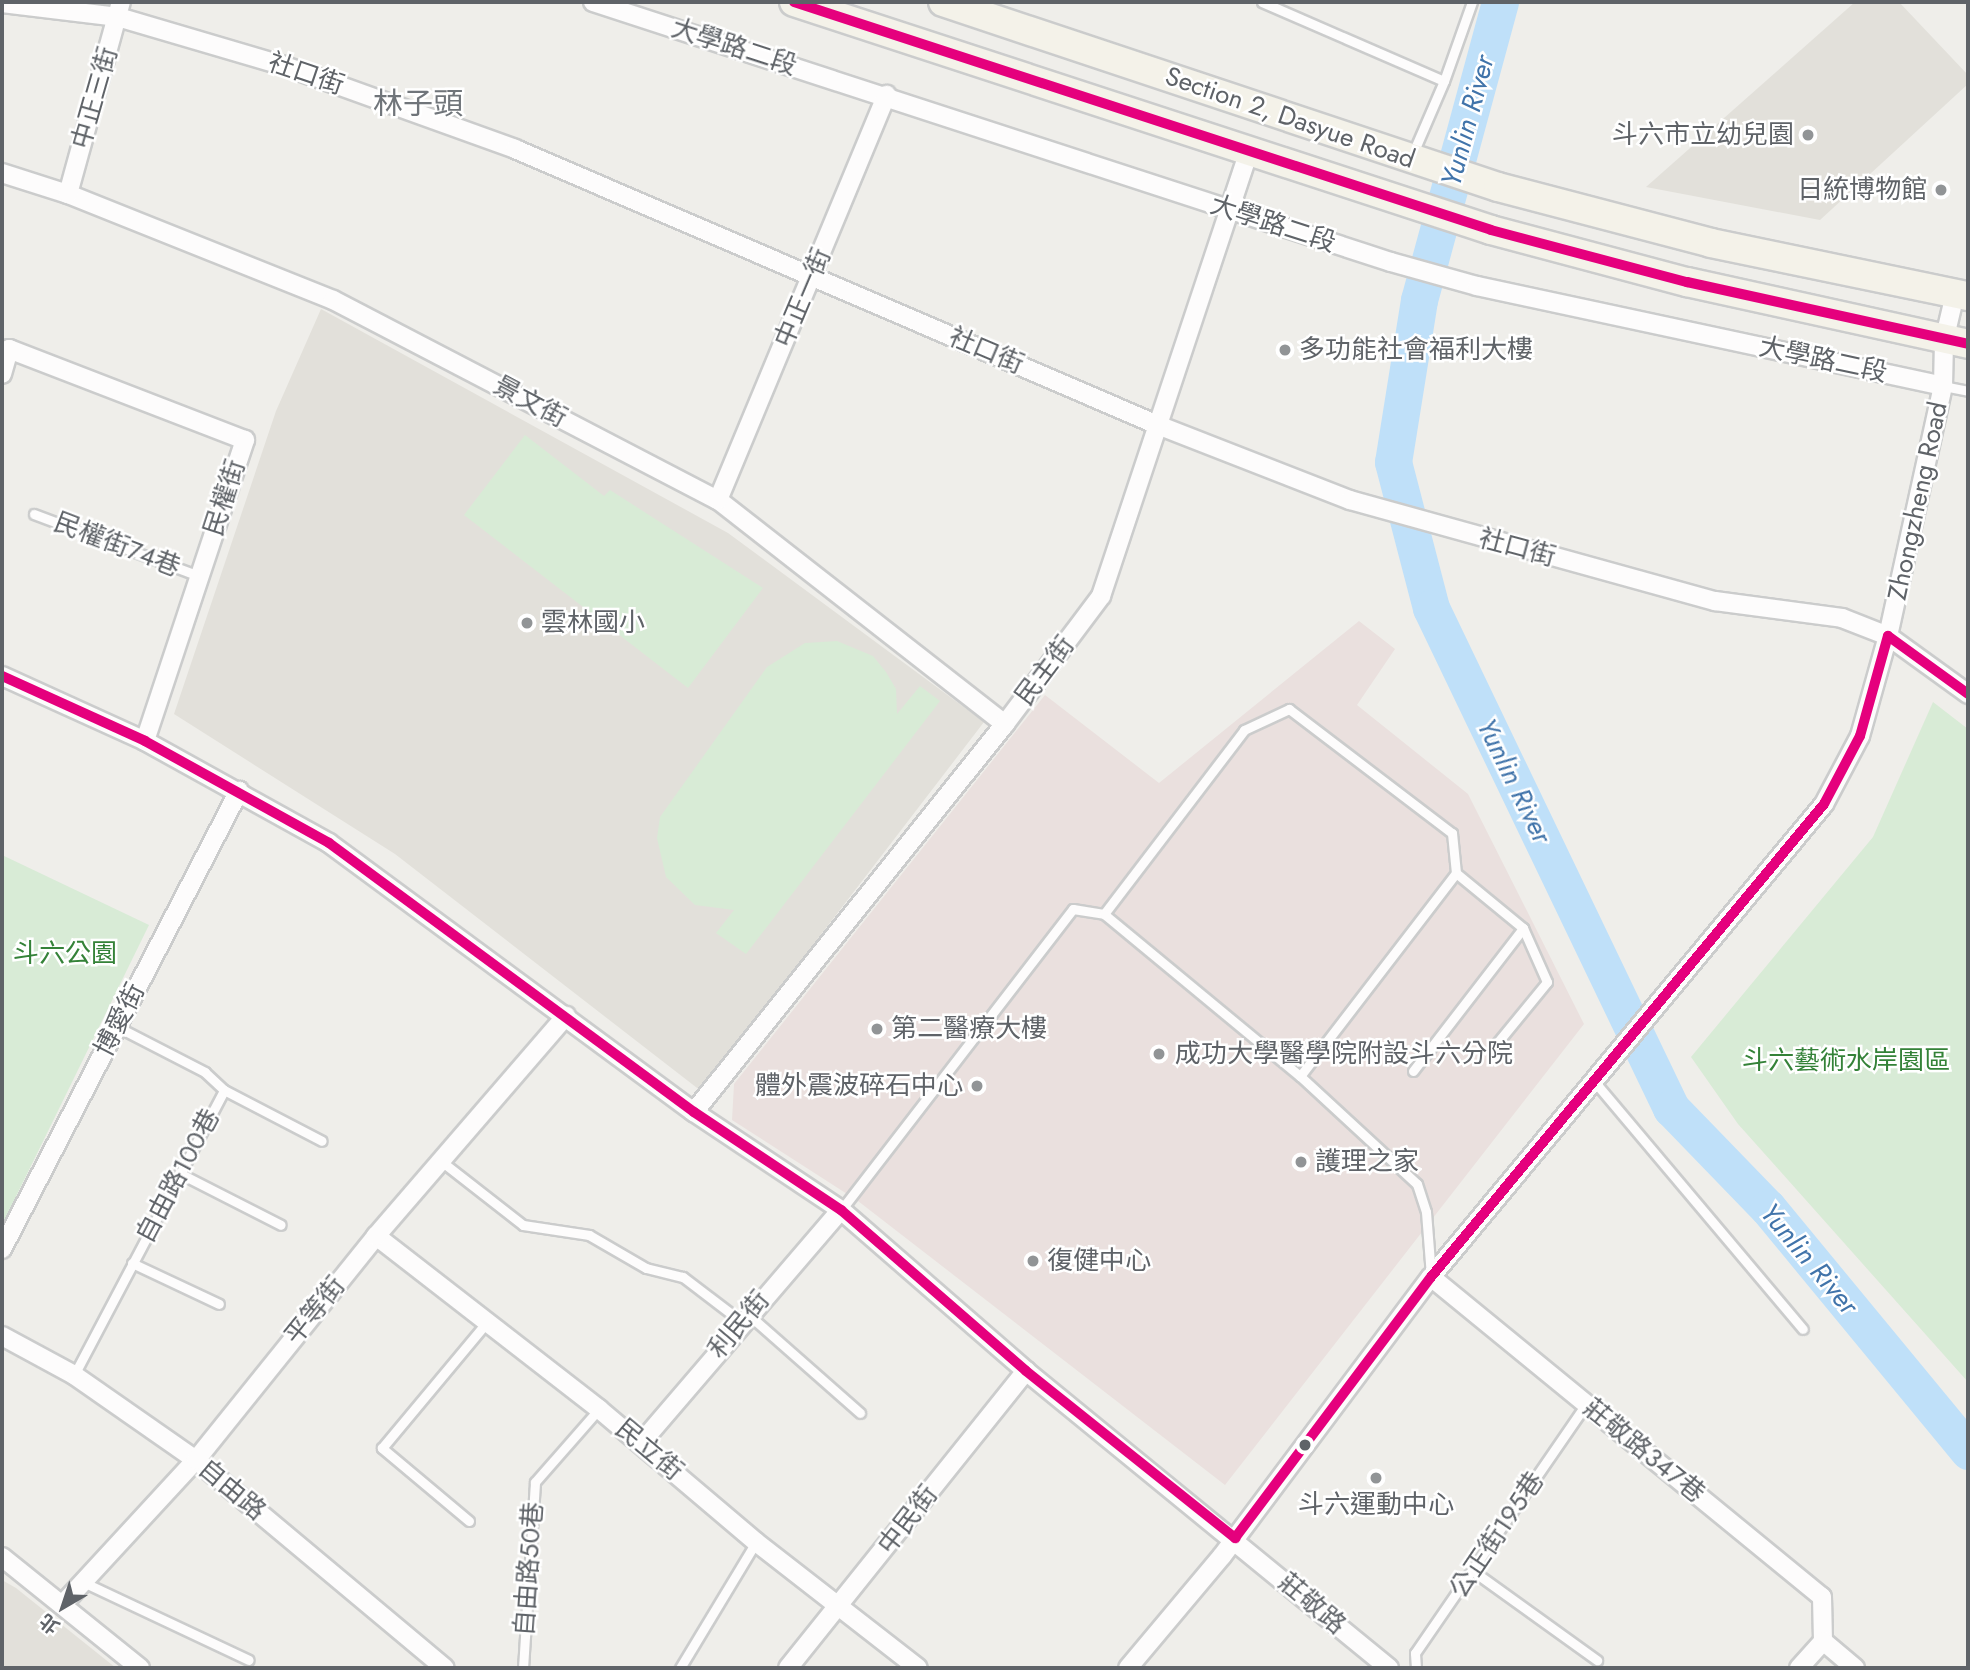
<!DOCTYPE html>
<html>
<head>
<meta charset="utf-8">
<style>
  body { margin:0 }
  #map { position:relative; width:1970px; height:1670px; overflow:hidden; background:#efeeea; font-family:Jost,"Noto Sans TC",sans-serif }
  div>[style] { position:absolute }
  .education>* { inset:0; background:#e2e0da }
  .medical>* { inset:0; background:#eae0de }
  .green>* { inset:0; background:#d8ebd6 }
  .river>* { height:37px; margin:-18.5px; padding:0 18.5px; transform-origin:18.5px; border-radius:18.5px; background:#bfe0f9 }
  .roads { filter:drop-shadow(2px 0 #cbcccc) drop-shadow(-2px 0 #cbcccc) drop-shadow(0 2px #cbcccc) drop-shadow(0 -2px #cbcccc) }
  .service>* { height:9px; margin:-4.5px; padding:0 4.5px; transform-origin:4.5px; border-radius:4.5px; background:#fdfcfc }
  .minor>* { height:18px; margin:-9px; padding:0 9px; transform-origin:9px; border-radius:9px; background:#fdfcfc }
  .primary>* { height:28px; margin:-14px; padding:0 14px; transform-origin:14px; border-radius:14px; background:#f4f2e9 }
  .bus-1>* { height:10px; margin:-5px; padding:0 5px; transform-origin:5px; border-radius:5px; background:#e5007d }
  .dots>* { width:19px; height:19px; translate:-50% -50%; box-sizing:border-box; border:4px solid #fff; border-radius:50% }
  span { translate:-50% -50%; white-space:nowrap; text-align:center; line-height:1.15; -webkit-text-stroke:5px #fff; paint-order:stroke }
  .street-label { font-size:26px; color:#5f6368 }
  .poi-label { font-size:26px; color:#5f6368 }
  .right { translate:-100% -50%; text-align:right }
  .left { translate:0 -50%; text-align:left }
  .park-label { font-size:26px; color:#348238 }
  .water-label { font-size:28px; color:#4174aa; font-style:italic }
  .quarter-label { font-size:30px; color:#70757a }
  .frame { position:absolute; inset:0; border:4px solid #5f6368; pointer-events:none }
  .north { position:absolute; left:28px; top:1572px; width:70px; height:70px; -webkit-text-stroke:5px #fff; paint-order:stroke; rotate:219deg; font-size:19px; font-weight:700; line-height:28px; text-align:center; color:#5f6368 }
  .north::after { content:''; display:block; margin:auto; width:24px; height:32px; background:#5f6368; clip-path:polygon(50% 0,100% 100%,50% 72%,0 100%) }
</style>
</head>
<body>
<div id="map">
  <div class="education">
    <div style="clip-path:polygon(1855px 2px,1899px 2px,1968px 75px,1968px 84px,1820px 220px,1646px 187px)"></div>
    <div style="clip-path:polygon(321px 309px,728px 533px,984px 722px,701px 1091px,395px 854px,174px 714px,276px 411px)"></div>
    <div style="clip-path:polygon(2px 1580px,16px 1588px,116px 1668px,2px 1668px)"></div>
  </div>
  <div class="medical">
    <div style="clip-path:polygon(1359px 621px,1395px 649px,1357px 705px,1468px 794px,1584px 1024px,1225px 1485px,858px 1201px,732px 1120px,734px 1084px,1045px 695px,1159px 783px)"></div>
  </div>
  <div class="green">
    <div style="clip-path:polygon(525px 435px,604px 496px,610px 490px,763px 588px,688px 688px,464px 515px)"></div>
    <div style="clip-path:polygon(837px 641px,873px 656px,886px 672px,896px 689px,897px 714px,920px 686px,940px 701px,746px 954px,716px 933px,734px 910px,695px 905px,666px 877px,657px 838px,660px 817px,767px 667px,805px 643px)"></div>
    <div style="clip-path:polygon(1933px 702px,1968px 729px,1968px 1382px,1738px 1124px,1691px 1057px,1873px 837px)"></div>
    <div style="clip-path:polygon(2px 855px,149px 925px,2px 1225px)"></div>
  </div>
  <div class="river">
    <div style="left:1500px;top:2px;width:309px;rotate:105.2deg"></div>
    <div style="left:1419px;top:300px;width:164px;rotate:99.1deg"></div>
    <div style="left:1393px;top:462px;width:151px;rotate:75.4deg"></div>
    <div style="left:1431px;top:608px;width:555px;rotate:64.36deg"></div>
    <div style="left:1671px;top:1108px;width:139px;rotate:45.9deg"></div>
    <div style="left:1768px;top:1208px;width:315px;rotate:50.5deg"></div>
  </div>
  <div class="roads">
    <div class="service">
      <div style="left:1262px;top:2px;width:198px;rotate:23.5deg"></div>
      <div style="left:1444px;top:81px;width:78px;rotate:113.3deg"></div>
      <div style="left:1444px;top:81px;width:84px;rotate:-70.5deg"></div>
      <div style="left:1943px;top:386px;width:25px;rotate:11deg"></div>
      <div style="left:34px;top:514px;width:176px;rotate:20.6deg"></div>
      <div style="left:1456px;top:873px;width:87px;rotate:39.4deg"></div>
      <div style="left:1523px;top:928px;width:59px;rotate:66deg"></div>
      <div style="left:1547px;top:982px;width:79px;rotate:129.3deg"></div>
      <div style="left:1104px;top:914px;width:231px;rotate:-52.7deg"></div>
      <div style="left:1244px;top:730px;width:50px;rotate:-25deg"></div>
      <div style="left:1289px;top:709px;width:205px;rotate:37.3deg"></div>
      <div style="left:1452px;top:833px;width:40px;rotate:84.3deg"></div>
      <div style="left:1456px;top:873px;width:256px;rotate:127.5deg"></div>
      <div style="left:1413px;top:1071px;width:180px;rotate:-52.4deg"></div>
      <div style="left:1594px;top:1081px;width:324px;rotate:49.9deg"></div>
      <div style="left:224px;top:1090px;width:110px;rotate:27.5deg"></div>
      <div style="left:441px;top:1161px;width:104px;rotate:38deg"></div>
      <div style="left:523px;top:1225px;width:67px;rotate:8.6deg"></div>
      <div style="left:589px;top:1235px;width:66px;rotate:30.1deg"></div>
      <div style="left:646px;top:1268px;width:38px;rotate:14deg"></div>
      <div style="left:683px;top:1277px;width:74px;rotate:37.3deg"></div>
      <div style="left:179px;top:1173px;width:114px;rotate:27deg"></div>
      <div style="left:841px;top:1210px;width:380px;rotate:-52.4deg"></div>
      <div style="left:1073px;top:909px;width:31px;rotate:9deg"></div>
      <div style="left:1104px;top:914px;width:254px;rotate:39.6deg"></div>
      <div style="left:1300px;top:1076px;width:159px;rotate:42.7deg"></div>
      <div style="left:1417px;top:1184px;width:29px;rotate:72deg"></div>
      <div style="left:1426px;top:1212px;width:64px;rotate:85.5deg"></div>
      <div style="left:132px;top:1263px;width:96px;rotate:25.2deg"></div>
      <div style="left:749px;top:1315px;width:148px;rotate:41.4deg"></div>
      <div style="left:74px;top:1375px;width:322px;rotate:-62.2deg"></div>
      <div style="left:224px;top:1090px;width:26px;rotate:-137deg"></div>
      <div style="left:205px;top:1072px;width:100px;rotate:-152.7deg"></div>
      <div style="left:469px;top:1521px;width:114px;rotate:-140deg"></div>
      <div style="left:382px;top:1448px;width:164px;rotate:-50.2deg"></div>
      <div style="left:1473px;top:1571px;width:153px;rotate:35.7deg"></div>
      <div style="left:83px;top:1582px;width:183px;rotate:25.2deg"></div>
      <div style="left:523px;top:1668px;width:186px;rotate:-86.3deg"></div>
      <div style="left:535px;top:1482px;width:97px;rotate:-48.8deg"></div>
      <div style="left:680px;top:1668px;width:147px;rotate:-58.9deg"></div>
      <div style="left:1416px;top:1668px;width:15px;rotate:-94deg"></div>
      <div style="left:1415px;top:1653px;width:302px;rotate:-55.5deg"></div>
    </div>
    <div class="minor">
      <div style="left:593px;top:2px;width:839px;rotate:18.05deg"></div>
      <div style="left:1391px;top:262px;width:89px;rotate:15.6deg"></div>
      <div style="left:1477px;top:286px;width:477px;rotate:12.1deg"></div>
      <div style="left:2px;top:3px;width:117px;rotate:6.9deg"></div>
      <div style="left:118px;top:17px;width:174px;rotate:16.4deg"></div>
      <div style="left:285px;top:66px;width:245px;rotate:19.8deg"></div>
      <div style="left:515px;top:149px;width:702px;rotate:23.24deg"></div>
      <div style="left:1160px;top:426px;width:204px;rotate:21.3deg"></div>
      <div style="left:1350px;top:500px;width:379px;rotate:15.5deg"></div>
      <div style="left:1715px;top:601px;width:128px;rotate:7.6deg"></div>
      <div style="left:1842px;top:618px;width:49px;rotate:21.4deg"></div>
      <div style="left:1888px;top:636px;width:99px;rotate:35.9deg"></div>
      <div style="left:2px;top:173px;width:69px;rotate:17.7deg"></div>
      <div style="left:68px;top:194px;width:285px;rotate:21.8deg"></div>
      <div style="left:333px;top:300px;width:434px;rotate:27.5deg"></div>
      <div style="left:718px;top:500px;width:364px;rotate:38deg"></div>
      <div style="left:68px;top:194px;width:199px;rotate:-74.6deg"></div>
      <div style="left:2px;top:374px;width:26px;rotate:-74deg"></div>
      <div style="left:9px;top:349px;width:253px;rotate:21.1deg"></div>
      <div style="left:245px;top:440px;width:317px;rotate:108.4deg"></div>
      <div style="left:718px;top:500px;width:439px;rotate:-67.4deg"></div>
      <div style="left:2px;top:676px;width:157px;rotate:24.4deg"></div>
      <div style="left:145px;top:741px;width:210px;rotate:29deg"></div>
      <div style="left:329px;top:843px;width:453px;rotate:36.4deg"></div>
      <div style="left:694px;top:1112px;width:177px;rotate:33.7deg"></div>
      <div style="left:841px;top:1210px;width:245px;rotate:41deg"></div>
      <div style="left:1026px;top:1371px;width:469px;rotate:39.3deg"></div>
      <div style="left:694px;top:1112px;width:497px;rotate:-51.3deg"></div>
      <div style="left:1005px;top:724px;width:160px;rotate:-53.1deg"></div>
      <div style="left:1101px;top:596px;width:469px;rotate:-71.6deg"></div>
      <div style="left:376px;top:1236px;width:282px;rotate:37.8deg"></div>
      <div style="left:599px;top:1409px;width:206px;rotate:40.3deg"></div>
      <div style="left:756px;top:1542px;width:205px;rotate:37.9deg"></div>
      <div style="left:2px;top:1249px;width:516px;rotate:-62.64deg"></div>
      <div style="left:1431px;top:1277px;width:505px;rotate:39.3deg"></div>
      <div style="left:1822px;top:1597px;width:44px;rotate:88.7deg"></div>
      <div style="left:2px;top:1336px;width:82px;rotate:28.4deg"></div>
      <div style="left:74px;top:1375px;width:149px;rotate:34.9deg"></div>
      <div style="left:196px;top:1460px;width:324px;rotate:39.9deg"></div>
      <div style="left:641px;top:1443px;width:307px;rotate:-49.4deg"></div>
      <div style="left:2px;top:1557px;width:177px;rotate:38.8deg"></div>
      <div style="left:62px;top:1605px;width:197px;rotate:-47.3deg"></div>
      <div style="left:196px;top:1460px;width:287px;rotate:-51.2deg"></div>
      <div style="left:376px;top:1236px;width:291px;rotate:-49.2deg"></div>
      <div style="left:1823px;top:1641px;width:42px;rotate:40.2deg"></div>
      <div style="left:788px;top:1668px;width:381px;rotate:-51.3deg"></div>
      <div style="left:1128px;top:1668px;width:146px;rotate:-50deg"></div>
      <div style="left:1222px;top:1556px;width:349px;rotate:-53.2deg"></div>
      <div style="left:1431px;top:1277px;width:615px;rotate:-50.28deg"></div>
      <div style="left:1824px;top:804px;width:77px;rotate:-62.1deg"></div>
      <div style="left:1860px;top:736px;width:104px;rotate:-74.4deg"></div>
      <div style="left:1888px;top:636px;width:256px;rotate:-77.6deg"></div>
      <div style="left:1943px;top:386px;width:45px;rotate:-88.7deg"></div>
      <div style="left:1944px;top:341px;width:48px;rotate:-76.8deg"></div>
      <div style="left:1799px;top:1668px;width:36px;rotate:-48deg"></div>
    </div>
    <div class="primary">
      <div style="left:794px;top:2px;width:733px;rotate:18.11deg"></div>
      <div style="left:1491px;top:230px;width:203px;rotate:14.9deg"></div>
      <div style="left:1687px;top:282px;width:288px;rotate:12.4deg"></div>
      <div style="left:943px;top:2px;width:585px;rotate:18.43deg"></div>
      <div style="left:1498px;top:187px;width:220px;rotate:14.7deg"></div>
      <div style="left:1711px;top:243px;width:262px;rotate:11.7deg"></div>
    </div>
  </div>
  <div class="bus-1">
    <div style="left:794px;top:2px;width:733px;rotate:18.11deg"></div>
    <div style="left:1491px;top:230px;width:203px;rotate:14.9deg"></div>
    <div style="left:1687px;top:282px;width:288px;rotate:12.4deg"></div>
    <div style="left:1888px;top:636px;width:99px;rotate:35.9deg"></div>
    <div style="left:2px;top:676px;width:157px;rotate:24.4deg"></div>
    <div style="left:145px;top:741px;width:210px;rotate:29deg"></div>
    <div style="left:329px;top:843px;width:453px;rotate:36.4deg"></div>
    <div style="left:694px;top:1112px;width:177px;rotate:33.7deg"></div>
    <div style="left:841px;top:1210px;width:245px;rotate:41deg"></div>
    <div style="left:1026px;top:1371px;width:268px;rotate:38.6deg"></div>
    <div style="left:1235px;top:1538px;width:326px;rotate:-53.1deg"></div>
    <div style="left:1431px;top:1277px;width:615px;rotate:-50.28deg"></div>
    <div style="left:1824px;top:804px;width:77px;rotate:-62.1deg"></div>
    <div style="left:1860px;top:736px;width:104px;rotate:-74.4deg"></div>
  </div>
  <div class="dots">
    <div style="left:1808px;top:135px;background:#919496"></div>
    <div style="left:1941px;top:190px;background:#919496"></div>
    <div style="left:1285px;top:350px;background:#919496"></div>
    <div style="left:527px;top:623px;background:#919496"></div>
    <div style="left:877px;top:1029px;background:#919496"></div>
    <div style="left:1159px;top:1054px;background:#919496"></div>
    <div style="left:977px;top:1086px;background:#919496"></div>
    <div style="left:1301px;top:1162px;background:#919496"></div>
    <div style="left:1033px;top:1261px;background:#919496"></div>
    <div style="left:1305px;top:1445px;background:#5f6368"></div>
    <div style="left:1376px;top:1478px;background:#919496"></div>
  </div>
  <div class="street-label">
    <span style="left:734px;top:47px;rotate:18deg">大學路二段</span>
    <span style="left:306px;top:74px;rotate:19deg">社口街</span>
    <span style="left:95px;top:98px;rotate:-74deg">中正三街</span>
    <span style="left:1290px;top:118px;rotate:19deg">Section 2, Dasyue Road</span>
    <span style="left:1273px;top:224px;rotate:18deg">大學路二段</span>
    <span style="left:803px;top:298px;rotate:-67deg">中正一街</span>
    <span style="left:986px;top:351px;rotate:23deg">社口街</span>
    <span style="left:1823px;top:360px;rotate:12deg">大學路二段</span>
    <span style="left:530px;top:402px;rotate:28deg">景文街</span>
    <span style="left:225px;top:498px;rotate:-72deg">民權街</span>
    <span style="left:1918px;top:501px;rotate:-78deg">Zhongzheng Road</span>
    <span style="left:117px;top:545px;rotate:21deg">民權街74巷</span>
    <span style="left:1517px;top:548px;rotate:15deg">社口街</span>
    <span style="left:1045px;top:671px;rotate:-53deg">民主街</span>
    <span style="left:120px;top:1020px;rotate:-63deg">博愛街</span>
    <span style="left:178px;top:1176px;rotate:-62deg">自由路100巷</span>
    <span style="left:315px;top:1311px;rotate:-51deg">平等街</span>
    <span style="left:739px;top:1325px;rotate:-50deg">利民街</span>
    <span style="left:649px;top:1450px;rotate:40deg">民立街</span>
    <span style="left:1644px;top:1451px;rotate:39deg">莊敬路347巷</span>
    <span style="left:232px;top:1490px;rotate:40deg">自由路</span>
    <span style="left:908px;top:1520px;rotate:-52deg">中民街</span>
    <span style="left:1497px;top:1535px;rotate:-56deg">公正街195巷</span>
    <span style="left:529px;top:1569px;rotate:-86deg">自由路50巷</span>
    <span style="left:1312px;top:1604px;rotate:40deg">莊敬路</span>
  </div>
  <div class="poi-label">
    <span class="right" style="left:1794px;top:135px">斗六市立幼兒園</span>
    <span class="right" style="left:1927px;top:190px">日統博物館</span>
    <span class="left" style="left:1299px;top:350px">多功能社會福利大樓</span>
    <span class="left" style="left:541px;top:623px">雲林國小</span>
    <span class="left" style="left:891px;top:1029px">第二醫療大樓</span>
    <span class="left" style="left:1175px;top:1054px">成功大學醫學院附設斗六分院</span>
    <span class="right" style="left:963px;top:1086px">體外震波碎石中心</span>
    <span class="left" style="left:1315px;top:1162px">護理之家</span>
    <span class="left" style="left:1047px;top:1261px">復健中心</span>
    <span style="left:1376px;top:1505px">斗六運動中心</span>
  </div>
  <div class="park-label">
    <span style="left:65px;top:954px">斗六公園</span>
    <span style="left:1846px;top:1061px">斗六藝術水岸園區</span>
  </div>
  <div class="water-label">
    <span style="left:1468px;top:121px;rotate:-75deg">Yunlin River</span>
    <span style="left:1514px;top:781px;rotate:64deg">Yunlin River</span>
    <span style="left:1809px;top:1259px;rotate:50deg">Yunlin River</span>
  </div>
  <div class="quarter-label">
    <span style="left:418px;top:104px">林子頭</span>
  </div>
  <div class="frame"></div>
  <div class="north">北</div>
</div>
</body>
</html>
